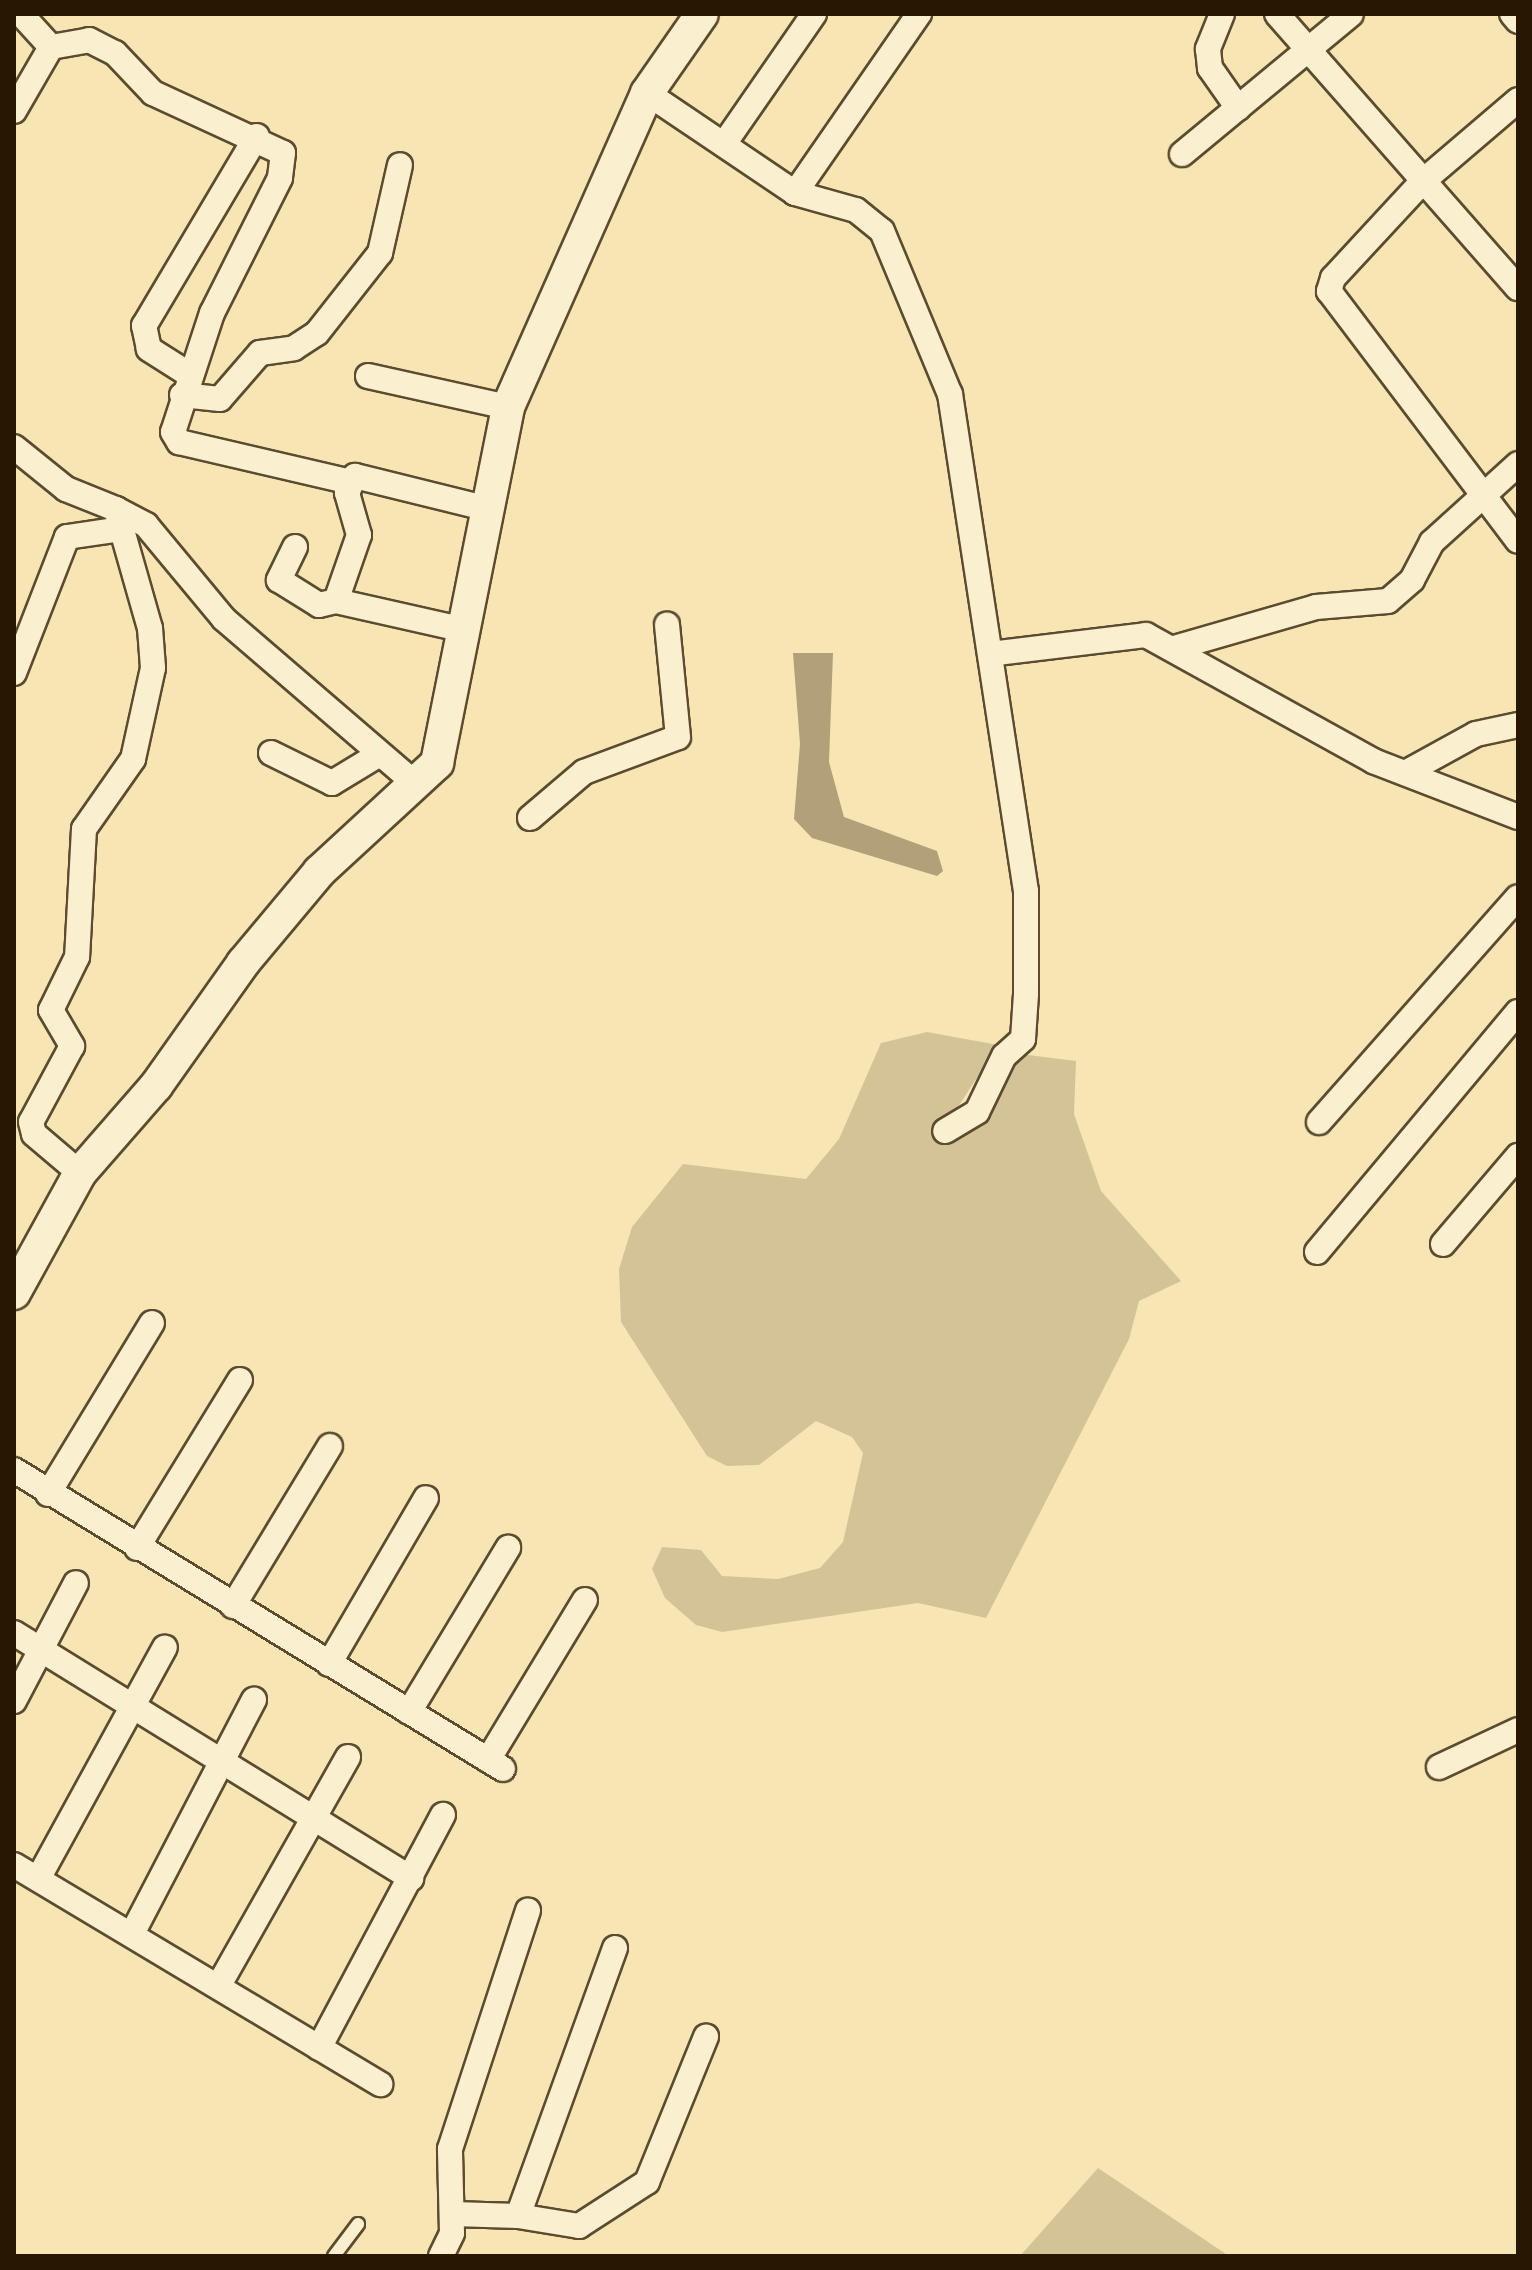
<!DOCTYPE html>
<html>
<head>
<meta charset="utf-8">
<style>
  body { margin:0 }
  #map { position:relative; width:1532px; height:2270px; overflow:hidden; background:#f7e6b4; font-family:"Old Standard TT",serif }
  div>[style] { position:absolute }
  .green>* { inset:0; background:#d4c396 }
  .water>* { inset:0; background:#b1a078 }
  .roads { filter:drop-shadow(2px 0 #5c4b2f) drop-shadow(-2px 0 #5c4b2f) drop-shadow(0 2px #5c4b2f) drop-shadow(0 -2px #5c4b2f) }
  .lane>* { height:12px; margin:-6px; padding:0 6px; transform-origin:6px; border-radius:6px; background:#faefce }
  .street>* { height:24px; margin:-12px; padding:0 12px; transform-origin:12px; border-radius:12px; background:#faefce }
  .secondary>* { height:32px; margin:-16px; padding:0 16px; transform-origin:16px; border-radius:16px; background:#faefce }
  span { translate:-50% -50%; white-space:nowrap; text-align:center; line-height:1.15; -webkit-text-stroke:7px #faefce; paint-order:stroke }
  .frame { position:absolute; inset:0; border:16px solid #281703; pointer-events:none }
</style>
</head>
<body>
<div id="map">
  <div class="green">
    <div style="clip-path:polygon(927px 1032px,998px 1045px,938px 1138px,955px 1141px,965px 1132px,1020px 1054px,1076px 1061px,1074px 1114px,1101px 1191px,1181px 1281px,1139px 1301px,1129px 1339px,986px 1618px,918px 1603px,722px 1632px,696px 1625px,665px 1598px,652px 1569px,662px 1547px,701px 1550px,722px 1576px,778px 1579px,820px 1568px,843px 1542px,863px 1453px,852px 1437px,816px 1421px,759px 1465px,727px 1466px,707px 1456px,621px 1322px,619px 1269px,632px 1227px,683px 1164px,806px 1179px,839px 1139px,881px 1043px)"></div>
    <div style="clip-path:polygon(1098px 2168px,1223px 2252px,1228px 2256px,1020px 2256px)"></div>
  </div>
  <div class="water">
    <div style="clip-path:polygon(793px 653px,833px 653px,829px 762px,844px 817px,937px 851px,943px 871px,937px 876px,812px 838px,794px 819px,800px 744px)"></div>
  </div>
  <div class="roads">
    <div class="lane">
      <div style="left:334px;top:2256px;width:40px;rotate:-53deg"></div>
    </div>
    <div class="street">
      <div style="left:1222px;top:14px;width:38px;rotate:112deg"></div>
      <div style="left:1208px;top:49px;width:19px;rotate:84deg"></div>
      <div style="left:1210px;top:68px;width:49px;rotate:55deg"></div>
      <div style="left:1277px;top:14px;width:365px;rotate:48.7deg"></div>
      <div style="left:1512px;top:14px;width:9px;rotate:49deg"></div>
      <div style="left:51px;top:47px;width:39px;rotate:-10deg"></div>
      <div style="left:89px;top:40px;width:29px;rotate:27deg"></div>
      <div style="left:115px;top:53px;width:55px;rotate:46.5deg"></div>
      <div style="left:153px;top:93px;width:143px;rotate:24.8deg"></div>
      <div style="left:283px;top:153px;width:25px;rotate:97deg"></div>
      <div style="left:280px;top:178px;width:151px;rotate:116.7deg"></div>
      <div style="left:212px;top:313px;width:125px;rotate:108.1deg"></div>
      <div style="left:173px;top:432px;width:12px;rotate:59deg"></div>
      <div style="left:179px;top:442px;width:172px;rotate:13.1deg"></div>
      <div style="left:647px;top:93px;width:179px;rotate:34deg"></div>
      <div style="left:795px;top:193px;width:63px;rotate:15.6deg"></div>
      <div style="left:856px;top:210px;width:33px;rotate:39deg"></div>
      <div style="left:882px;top:231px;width:177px;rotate:67.4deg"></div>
      <div style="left:950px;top:394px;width:503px;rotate:81.31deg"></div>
      <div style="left:1026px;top:891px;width:103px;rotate:90deg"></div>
      <div style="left:1026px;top:994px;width:45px;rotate:93.8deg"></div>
      <div style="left:1023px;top:1039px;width:25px;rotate:138deg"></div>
      <div style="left:1004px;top:1056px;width:62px;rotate:115.7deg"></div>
      <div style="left:977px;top:1112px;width:37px;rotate:149deg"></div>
      <div style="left:1518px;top:100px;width:126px;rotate:139.5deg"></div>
      <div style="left:1422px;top:182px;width:131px;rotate:132.8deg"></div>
      <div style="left:1333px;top:278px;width:14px;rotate:107deg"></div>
      <div style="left:1329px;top:291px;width:313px;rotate:52.9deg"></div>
      <div style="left:14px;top:111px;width:74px;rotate:-60deg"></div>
      <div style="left:51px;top:47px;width:45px;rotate:-132.3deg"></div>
      <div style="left:724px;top:144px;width:158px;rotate:-55.3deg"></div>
      <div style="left:1182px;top:154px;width:219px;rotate:-39.6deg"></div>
      <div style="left:795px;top:193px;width:218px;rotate:-55.3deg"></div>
      <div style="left:190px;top:375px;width:49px;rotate:-147.6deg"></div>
      <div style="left:149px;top:349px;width:24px;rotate:-102deg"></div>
      <div style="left:144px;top:326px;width:221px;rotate:-59.3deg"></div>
      <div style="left:368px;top:376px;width:143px;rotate:12.5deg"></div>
      <div style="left:182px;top:395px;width:38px;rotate:6deg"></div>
      <div style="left:220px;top:399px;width:61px;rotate:-49deg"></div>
      <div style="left:260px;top:353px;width:34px;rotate:-8deg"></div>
      <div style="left:294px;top:348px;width:27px;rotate:-33deg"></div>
      <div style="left:317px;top:333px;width:102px;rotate:-51.8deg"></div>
      <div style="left:380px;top:253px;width:90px;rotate:-77.2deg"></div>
      <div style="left:14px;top:447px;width:67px;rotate:38.9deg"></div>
      <div style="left:66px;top:489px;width:54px;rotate:21.8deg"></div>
      <div style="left:116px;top:509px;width:124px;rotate:74.1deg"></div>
      <div style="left:150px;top:628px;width:40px;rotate:85.7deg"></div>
      <div style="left:153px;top:668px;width:93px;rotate:102.4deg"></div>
      <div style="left:133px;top:759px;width:85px;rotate:125deg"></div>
      <div style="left:84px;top:829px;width:128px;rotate:93.1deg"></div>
      <div style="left:77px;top:957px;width:59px;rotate:116.1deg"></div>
      <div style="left:51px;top:1010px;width:42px;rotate:59.7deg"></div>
      <div style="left:72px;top:1046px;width:86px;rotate:118.3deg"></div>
      <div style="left:31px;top:1122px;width:12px;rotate:76deg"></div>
      <div style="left:34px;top:1134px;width:60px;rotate:40.3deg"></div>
      <div style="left:116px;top:509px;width:34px;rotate:28deg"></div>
      <div style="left:146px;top:525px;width:122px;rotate:50.3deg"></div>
      <div style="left:224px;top:619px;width:247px;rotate:40.7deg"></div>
      <div style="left:295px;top:547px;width:37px;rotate:116deg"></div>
      <div style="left:279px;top:580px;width:47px;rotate:32deg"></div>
      <div style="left:319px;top:605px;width:17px;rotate:-13deg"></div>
      <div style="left:336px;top:601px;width:132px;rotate:12.7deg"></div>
      <div style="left:336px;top:601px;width:70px;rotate:-70.8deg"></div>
      <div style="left:359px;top:535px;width:44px;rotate:-105.9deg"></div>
      <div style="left:347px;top:493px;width:19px;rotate:-65deg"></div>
      <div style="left:355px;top:476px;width:133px;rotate:13.9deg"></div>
      <div style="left:1174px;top:648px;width:148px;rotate:-16.1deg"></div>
      <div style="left:1316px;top:607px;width:72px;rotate:-4.8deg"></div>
      <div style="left:1388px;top:601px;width:32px;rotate:-41deg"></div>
      <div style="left:1412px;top:580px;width:43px;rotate:-62.2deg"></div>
      <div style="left:1432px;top:542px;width:116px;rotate:-42.2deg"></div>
      <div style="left:990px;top:654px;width:157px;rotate:-6.9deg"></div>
      <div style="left:1146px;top:635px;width:260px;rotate:29deg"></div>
      <div style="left:1373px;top:761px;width:155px;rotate:21.1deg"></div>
      <div style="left:14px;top:673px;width:146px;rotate:-68.7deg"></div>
      <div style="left:67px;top:537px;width:56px;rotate:-8.3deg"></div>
      <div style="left:271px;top:753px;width:68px;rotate:26.2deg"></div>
      <div style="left:332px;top:783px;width:54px;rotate:-31.3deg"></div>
      <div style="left:1405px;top:773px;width:81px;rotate:-28.8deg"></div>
      <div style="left:1476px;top:734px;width:43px;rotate:-12.1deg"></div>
      <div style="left:530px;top:818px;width:71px;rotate:-40.4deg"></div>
      <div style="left:584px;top:772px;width:100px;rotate:-20.4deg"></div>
      <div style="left:678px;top:737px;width:113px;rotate:-95.6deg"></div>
      <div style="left:1319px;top:1122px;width:300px;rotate:-48.5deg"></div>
      <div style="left:1443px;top:1244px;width:116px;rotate:-49.6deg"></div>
      <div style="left:1317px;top:1252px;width:313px;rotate:-50.1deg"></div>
      <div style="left:14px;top:1470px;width:573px;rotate:31.44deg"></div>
      <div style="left:48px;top:1494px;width:200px;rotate:-58.7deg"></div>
      <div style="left:137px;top:1548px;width:197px;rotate:-58.5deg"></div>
      <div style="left:233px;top:1606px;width:187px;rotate:-58.8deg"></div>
      <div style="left:14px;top:1633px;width:467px;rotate:31.7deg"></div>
      <div style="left:329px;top:1664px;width:192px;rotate:-59.7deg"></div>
      <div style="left:14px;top:1701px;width:133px;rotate:-62.3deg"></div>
      <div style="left:409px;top:1712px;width:192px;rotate:-58.9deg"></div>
      <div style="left:488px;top:1760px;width:187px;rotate:-58.8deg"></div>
      <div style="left:1439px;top:1767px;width:87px;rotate:-25.1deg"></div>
      <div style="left:14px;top:1865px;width:427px;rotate:30.9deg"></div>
      <div style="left:38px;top:1879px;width:264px;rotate:-61.3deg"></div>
      <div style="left:133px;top:1932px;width:262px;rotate:-62.5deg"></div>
      <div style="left:219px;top:1985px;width:262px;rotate:-60.5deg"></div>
      <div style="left:319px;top:2048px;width:264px;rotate:-62deg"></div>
      <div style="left:453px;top:2214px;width:65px;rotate:1.8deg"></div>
      <div style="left:518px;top:2216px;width:285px;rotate:-70.1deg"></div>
      <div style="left:518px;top:2216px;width:62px;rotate:9.3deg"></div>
      <div style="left:579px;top:2226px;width:81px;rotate:-32.9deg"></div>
      <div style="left:647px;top:2182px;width:157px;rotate:-67.9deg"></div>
      <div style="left:441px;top:2256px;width:25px;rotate:-64deg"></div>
      <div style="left:452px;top:2233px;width:84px;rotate:-91.4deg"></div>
      <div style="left:450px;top:2149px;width:251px;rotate:-71.9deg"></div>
    </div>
    <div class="secondary">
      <div style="left:14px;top:1293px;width:137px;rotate:-61.2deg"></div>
      <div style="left:80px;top:1173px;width:116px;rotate:-48.9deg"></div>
      <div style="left:156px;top:1086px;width:151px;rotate:-54.7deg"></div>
      <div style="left:243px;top:963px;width:119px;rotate:-50.1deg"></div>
      <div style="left:319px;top:872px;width:161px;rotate:-42.7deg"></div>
      <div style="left:437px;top:763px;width:363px;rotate:-78.7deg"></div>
      <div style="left:508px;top:407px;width:343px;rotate:-66.1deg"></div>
      <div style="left:647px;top:93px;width:96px;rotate:-55.2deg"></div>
    </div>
  </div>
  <div class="frame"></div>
</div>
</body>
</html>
